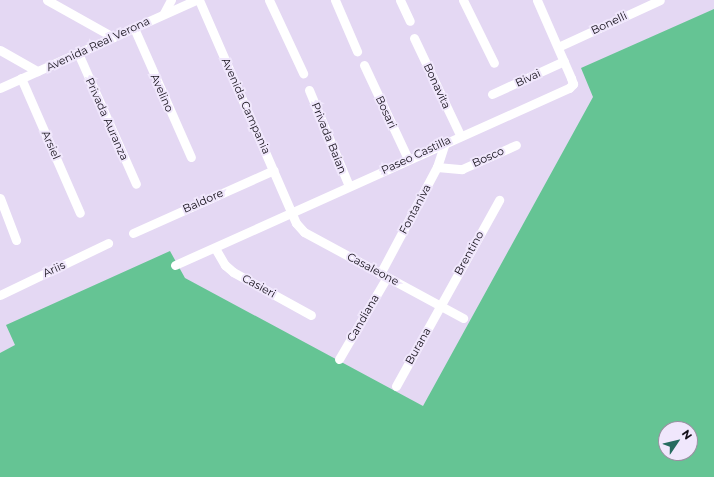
<!DOCTYPE html>
<html>
<head>
<meta charset="utf-8">
<style>
  body { margin:0 }
  #map { position:relative; width:714px; height:477px; overflow:hidden; background:#e4d8f3; font-family:Montserrat,sans-serif }
  div>[style] { position:absolute }
  .green>* { inset:0; background:#65c494 }
  .minor>* { height:9px; margin:-4.5px; padding:0 4.5px; transform-origin:4.5px; border-radius:4.5px; background:#fff }
  span { translate:-50% -50%; white-space:nowrap; text-align:center; line-height:1.15; -webkit-text-stroke:4px #f0e7fc; paint-order:stroke }
  .street-label { font-size:11px; color:#130f18 }
  .north { position:absolute; left:658px; top:421px; width:40px; height:40px; box-sizing:border-box; background:#f0e7fc; border:1px solid #9891a1; border-radius:50%; rotate:55deg; font-size:11px; font-weight:700; line-height:16px; text-align:center; color:#130f18 }
  .north::after { content:''; display:block; margin:auto; width:14px; height:18px; background:#266b5f; clip-path:polygon(50% 0,100% 100%,50% 72%,0 100%) }
</style>
</head>
<body>
<div id="map">
  <div class="green">
    <div style="clip-path:polygon(evenodd,714px 9px,714px 477px,0 477px,0 353px,15px 345px,6px 325px,170px 251px,185px 278px,423px 406px,593px 97px,581px 68px,714px 9px,666px 429px,690px 429px,690px 453px,666px 453px,666px 429px)"></div>
  </div>
  <div class="minor">
    <div style="left:47px;top:0;width:76px;rotate:29.3deg"></div>
    <div style="left:199px;top:0;width:243px;rotate:66.5deg"></div>
    <div style="left:296px;top:223px;width:12px;rotate:48deg"></div>
    <div style="left:304px;top:232px;width:181px;rotate:28.4deg"></div>
    <div style="left:269px;top:0;width:81px;rotate:65deg"></div>
    <div style="left:335px;top:0;width:56px;rotate:66.7deg"></div>
    <div style="left:400px;top:0;width:23px;rotate:65deg"></div>
    <div style="left:463px;top:0;width:70px;rotate:63.8deg"></div>
    <div style="left:164px;top:13px;width:15px;rotate:-62deg"></div>
    <div style="left:134px;top:28px;width:141px;rotate:66.2deg"></div>
    <div style="left:414px;top:38px;width:107px;rotate:64.6deg"></div>
    <div style="left:558px;top:47px;width:112px;rotate:-24.7deg"></div>
    <div style="left:0;top:50px;width:43px;rotate:29.6deg"></div>
    <div style="left:78px;top:53px;width:143px;rotate:66.1deg"></div>
    <div style="left:364px;top:65px;width:104px;rotate:64.9deg"></div>
    <div style="left:21px;top:78px;width:147px;rotate:66.4deg"></div>
    <div style="left:0;top:88px;width:215px;rotate:-24.2deg"></div>
    <div style="left:309px;top:90px;width:104px;rotate:67.4deg"></div>
    <div style="left:492px;top:94px;width:79px;rotate:-24.6deg"></div>
    <div style="left:437px;top:167px;width:25px;rotate:5deg"></div>
    <div style="left:462px;top:169px;width:59px;rotate:-24deg"></div>
    <div style="left:0;top:198px;width:45px;rotate:69.1deg"></div>
    <div style="left:133px;top:233px;width:154px;rotate:-24.1deg"></div>
    <div style="left:215px;top:248px;width:20px;rotate:60deg"></div>
    <div style="left:225px;top:265px;width:11px;rotate:41deg"></div>
    <div style="left:233px;top:272px;width:89px;rotate:28.9deg"></div>
    <div style="left:175px;top:265px;width:432px;rotate:-24.2deg"></div>
    <div style="left:569px;top:88px;width:6px;rotate:-45deg"></div>
    <div style="left:573px;top:84px;width:6px;rotate:-108deg"></div>
    <div style="left:571px;top:78px;width:85px;rotate:-113.6deg"></div>
    <div style="left:380px;top:274px;width:121px;rotate:-62deg"></div>
    <div style="left:437px;top:167px;width:26px;rotate:-72deg"></div>
    <div style="left:0;top:295px;width:120px;rotate:-25.7deg"></div>
    <div style="left:339px;top:359px;width:95px;rotate:-59.7deg"></div>
    <div style="left:396px;top:386px;width:213px;rotate:-61deg"></div>
  </div>
  <div class="street-label">
    <span style="left:609px;top:23px;rotate:-25deg">Bonelli</span>
    <span style="left:98px;top:44px;rotate:-25deg">Avenida Real Verona</span>
    <span style="left:528px;top:78px;rotate:-25deg">Bivai</span>
    <span style="left:437px;top:86px;rotate:65deg">Bonavita</span>
    <span style="left:162px;top:93px;rotate:66deg">Avelino</span>
    <span style="left:246px;top:106px;rotate:66deg">Avenida Campania</span>
    <span style="left:386px;top:112px;rotate:65deg">Bosari</span>
    <span style="left:107px;top:119px;rotate:66deg">Privada Auranza</span>
    <span style="left:329px;top:138px;rotate:68deg">Privada Baian</span>
    <span style="left:51px;top:145px;rotate:66deg">Arsiel</span>
    <span style="left:416px;top:155px;rotate:-25deg">Paseo Castilla</span>
    <span style="left:488px;top:157px;rotate:-24deg">Bosco</span>
    <span style="left:203px;top:201px;rotate:-24deg">Baldore</span>
    <span style="left:415px;top:209px;rotate:-62deg">Fontaniva</span>
    <span style="left:469px;top:253px;rotate:-61deg">Brentino</span>
    <span style="left:54px;top:269px;rotate:-25deg">Ariis</span>
    <span style="left:373px;top:269px;rotate:28deg">Casaleone</span>
    <span style="left:259px;top:286px;rotate:29deg">Casieri</span>
    <span style="left:363px;top:318px;rotate:-60deg">Candiana</span>
    <span style="left:418px;top:346px;rotate:-61deg">Burana</span>
  </div>
  <div class="north">N</div>
</div>
</body>
</html>
